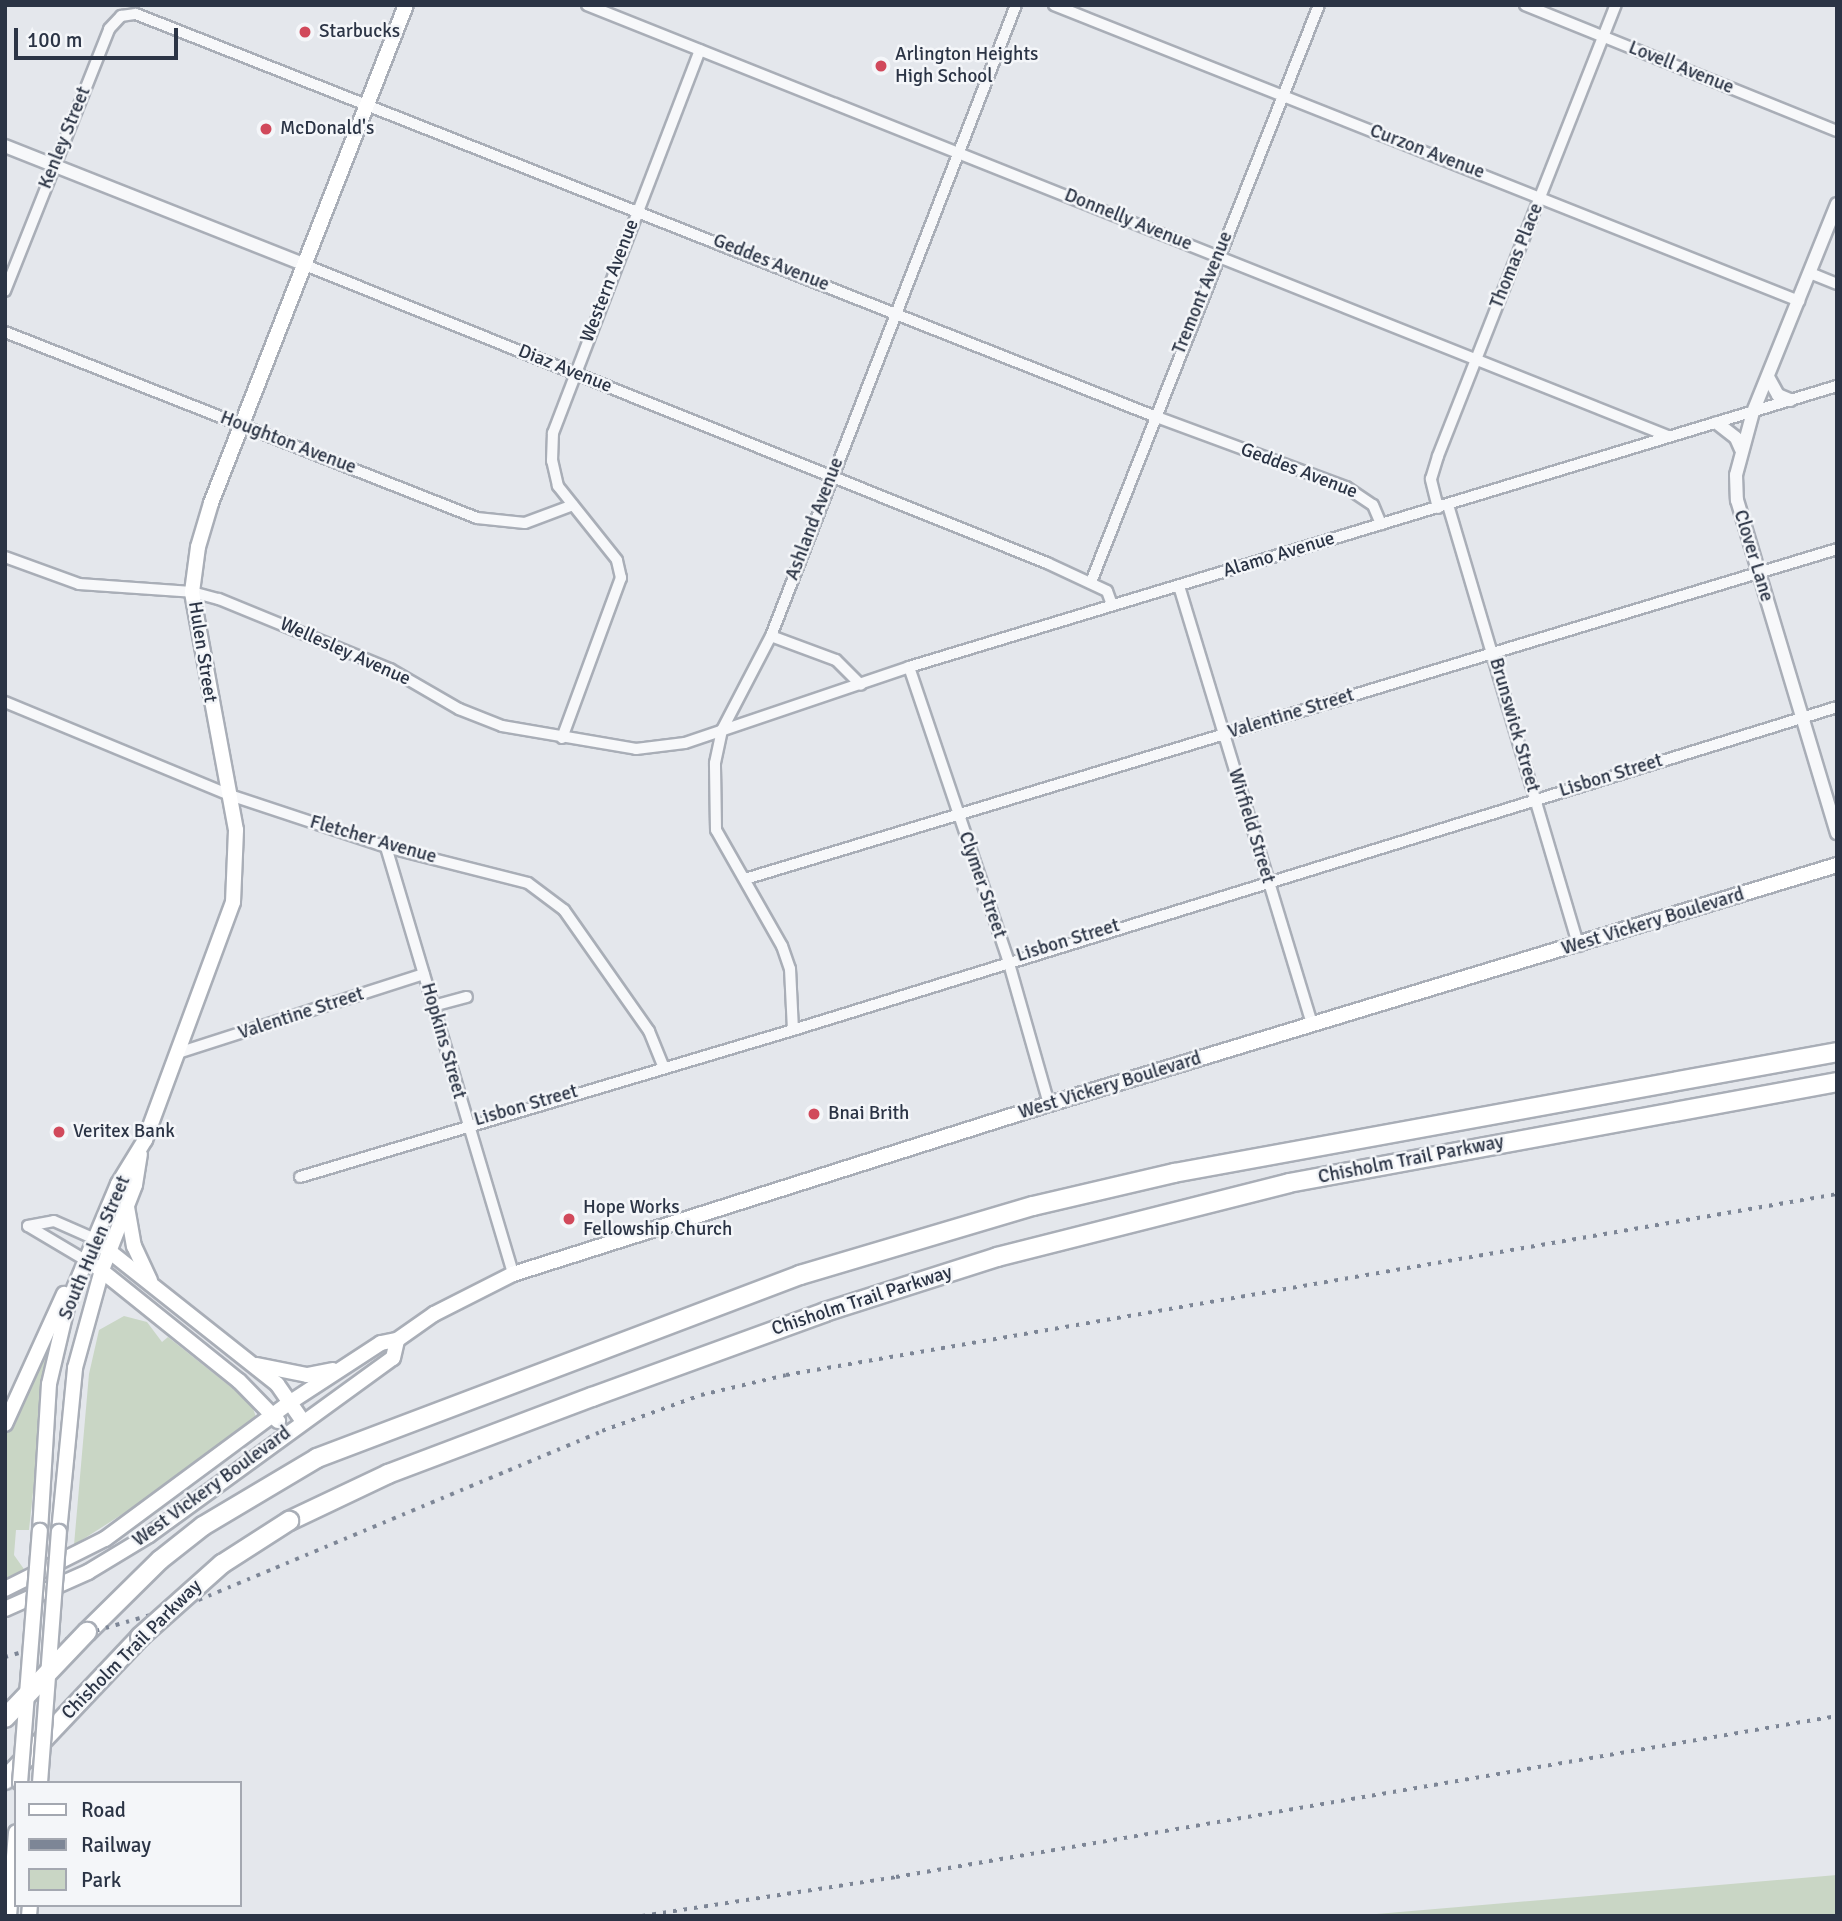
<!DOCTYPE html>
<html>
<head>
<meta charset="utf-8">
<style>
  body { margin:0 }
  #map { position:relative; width:1842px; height:1921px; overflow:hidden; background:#e4e7ec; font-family:Signika,sans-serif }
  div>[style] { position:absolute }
  .green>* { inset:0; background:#c9d6c5 }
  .roads { filter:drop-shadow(2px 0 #a9aeb7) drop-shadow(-2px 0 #a9aeb7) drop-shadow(0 2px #a9aeb7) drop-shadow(0 -2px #a9aeb7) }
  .minor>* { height:10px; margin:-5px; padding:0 5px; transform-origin:5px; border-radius:5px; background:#f7f8fa }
  .tertiary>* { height:12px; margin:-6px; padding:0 6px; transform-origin:6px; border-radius:6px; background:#f7f8fa }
  .secondary>* { height:14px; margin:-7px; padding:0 7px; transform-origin:7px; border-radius:7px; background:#fff }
  .motorway>* { height:18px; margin:-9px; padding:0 9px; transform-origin:9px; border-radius:9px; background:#fff }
  .rail>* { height:3.5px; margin-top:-1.75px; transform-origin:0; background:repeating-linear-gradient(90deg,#7d8696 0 3.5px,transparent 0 10.5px) }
  .bridges { filter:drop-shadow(2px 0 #a9aeb7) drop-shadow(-2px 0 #a9aeb7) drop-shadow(0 2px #a9aeb7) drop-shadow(0 -2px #a9aeb7) }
  .secondary-bridge>* { height:14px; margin:-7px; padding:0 7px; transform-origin:7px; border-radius:7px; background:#fff }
  .motorway-bridge>* { height:18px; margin:-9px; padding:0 9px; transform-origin:9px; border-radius:9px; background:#fff }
  .dots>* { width:19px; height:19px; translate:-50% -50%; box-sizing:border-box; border:4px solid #f4f6f9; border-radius:50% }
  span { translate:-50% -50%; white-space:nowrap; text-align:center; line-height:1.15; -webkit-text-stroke:5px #f4f6f9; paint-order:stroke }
  .poi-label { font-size:19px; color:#2b3445 }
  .left { translate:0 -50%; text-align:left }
  .street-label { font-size:19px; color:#2b3445 }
  .frame { position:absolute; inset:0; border:7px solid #2b3445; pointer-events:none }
  .legend { position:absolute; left:14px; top:1781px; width:228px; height:126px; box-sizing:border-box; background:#f4f6f9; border:2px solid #a4a8b1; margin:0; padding:9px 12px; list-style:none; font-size:21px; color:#2b3445 }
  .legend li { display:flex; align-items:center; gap:14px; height:35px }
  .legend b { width:35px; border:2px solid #a4a8b1 }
  .scale { position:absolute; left:14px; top:28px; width:164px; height:32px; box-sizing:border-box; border:4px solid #2b3445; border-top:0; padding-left:9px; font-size:21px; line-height:24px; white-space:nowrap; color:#2b3445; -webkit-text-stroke:5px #f4f6f9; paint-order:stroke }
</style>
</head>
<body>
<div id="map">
  <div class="green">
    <div style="clip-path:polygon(124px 1316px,147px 1322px,162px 1342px,168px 1337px,251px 1403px,256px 1417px,252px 1425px,209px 1459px,74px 1545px,89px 1374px,99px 1330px)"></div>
    <div style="clip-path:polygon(43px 1348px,48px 1350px,29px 1530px,16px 1530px,14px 1555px,26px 1572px,5px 1581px,5px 1438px)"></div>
    <div style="clip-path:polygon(1837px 1875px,1837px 1916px,1353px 1916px,1684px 1888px)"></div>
  </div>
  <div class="roads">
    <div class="minor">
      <div style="left:587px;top:5px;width:1164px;rotate:21.74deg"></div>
      <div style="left:1054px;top:5px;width:802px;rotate:21.67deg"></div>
      <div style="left:1525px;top:5px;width:336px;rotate:22deg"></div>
      <div style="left:305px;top:265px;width:800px;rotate:21.88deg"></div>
      <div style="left:1047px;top:563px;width:66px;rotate:25deg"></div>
      <div style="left:1107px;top:591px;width:15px;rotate:70deg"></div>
      <div style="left:1810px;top:273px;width:29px;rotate:22deg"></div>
      <div style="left:5px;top:291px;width:282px;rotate:-68.3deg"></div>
      <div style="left:109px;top:29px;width:18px;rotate:-47deg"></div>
      <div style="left:121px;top:16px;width:15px;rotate:-8deg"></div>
      <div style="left:136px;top:14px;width:1094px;rotate:21.55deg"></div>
      <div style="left:1154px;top:416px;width:205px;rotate:20.3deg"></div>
      <div style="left:1346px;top:487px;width:32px;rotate:34deg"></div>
      <div style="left:1373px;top:505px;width:21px;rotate:67deg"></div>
      <div style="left:5px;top:332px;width:507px;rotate:21.51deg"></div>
      <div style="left:477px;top:518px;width:48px;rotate:5.9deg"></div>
      <div style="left:525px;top:523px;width:51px;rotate:-20.6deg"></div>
      <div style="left:1448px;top:505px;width:460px;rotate:73.5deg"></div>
      <div style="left:1438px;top:508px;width:30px;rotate:-104deg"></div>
      <div style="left:1431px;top:479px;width:24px;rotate:-73deg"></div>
      <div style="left:1438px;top:456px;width:485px;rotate:-68.5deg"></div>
      <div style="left:5px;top:557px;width:79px;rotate:20deg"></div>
      <div style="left:79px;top:584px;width:113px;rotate:4deg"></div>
      <div style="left:192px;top:592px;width:28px;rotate:15deg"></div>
      <div style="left:219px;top:599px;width:185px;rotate:22.3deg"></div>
      <div style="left:390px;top:669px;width:80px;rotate:30.1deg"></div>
      <div style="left:459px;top:709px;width:46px;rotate:21.6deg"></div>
      <div style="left:502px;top:726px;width:136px;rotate:9.7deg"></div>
      <div style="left:636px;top:749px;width:49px;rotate:-7deg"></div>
      <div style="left:685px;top:743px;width:237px;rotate:-18.7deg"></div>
      <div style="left:909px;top:667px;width:970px;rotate:-16.85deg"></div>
      <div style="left:1091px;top:582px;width:620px;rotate:-68.44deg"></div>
      <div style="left:1179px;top:586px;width:459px;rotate:73.1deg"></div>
      <div style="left:771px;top:636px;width:69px;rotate:20.3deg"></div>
      <div style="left:836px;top:660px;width:35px;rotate:45deg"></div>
      <div style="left:909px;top:667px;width:309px;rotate:71.3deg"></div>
      <div style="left:1008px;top:960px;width:150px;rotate:74.1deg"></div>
      <div style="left:5px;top:702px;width:243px;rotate:22.5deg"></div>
      <div style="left:230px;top:795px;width:164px;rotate:18.4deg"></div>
      <div style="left:386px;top:847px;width:146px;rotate:14.2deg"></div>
      <div style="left:528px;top:883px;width:45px;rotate:36.9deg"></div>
      <div style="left:564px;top:910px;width:148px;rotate:54.9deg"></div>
      <div style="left:649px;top:1031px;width:38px;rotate:68deg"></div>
      <div style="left:562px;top:738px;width:171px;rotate:-69.8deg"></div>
      <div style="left:621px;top:578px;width:18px;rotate:-103deg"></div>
      <div style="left:617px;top:560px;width:95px;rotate:-128.6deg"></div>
      <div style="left:558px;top:486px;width:26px;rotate:-103deg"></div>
      <div style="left:552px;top:461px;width:28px;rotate:-88deg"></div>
      <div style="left:553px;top:433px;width:410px;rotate:-69deg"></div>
      <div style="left:386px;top:847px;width:445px;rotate:73.4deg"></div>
      <div style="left:745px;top:879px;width:1141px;rotate:-16.81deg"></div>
      <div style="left:433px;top:1006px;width:35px;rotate:-15deg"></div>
      <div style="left:793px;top:1030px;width:61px;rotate:-92.8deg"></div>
      <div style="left:790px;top:969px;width:24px;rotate:-109deg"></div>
      <div style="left:782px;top:946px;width:133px;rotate:-119.6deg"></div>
      <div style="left:716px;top:830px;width:67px;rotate:-90.9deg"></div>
      <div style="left:715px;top:763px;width:34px;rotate:-78deg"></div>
      <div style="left:722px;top:730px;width:106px;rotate:-62.5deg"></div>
      <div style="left:771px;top:636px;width:677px;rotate:-68.78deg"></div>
      <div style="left:178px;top:1053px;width:258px;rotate:-17.8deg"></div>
      <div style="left:300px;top:1177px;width:514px;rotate:-16.6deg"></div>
      <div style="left:793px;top:1030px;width:1093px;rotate:-17.19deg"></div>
      <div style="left:28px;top:1226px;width:26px;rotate:-11deg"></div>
      <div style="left:54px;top:1221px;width:45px;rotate:23.7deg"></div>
      <div style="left:28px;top:1226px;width:69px;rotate:30.7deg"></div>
    </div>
    <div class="tertiary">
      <div style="left:5px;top:146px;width:323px;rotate:21.6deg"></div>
      <div style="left:1837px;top:204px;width:224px;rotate:112deg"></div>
      <div style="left:1753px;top:412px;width:65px;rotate:105.1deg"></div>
      <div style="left:1736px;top:475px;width:25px;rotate:88deg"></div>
      <div style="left:1737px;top:500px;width:348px;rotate:73.3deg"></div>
      <div style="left:1768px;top:377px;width:21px;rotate:61deg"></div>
      <div style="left:1778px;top:395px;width:13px;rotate:23deg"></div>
      <div style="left:1717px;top:423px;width:24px;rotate:38deg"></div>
      <div style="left:1736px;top:438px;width:12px;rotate:66deg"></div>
    </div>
    <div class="secondary">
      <div style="left:127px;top:1207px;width:40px;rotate:80deg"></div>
      <div style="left:134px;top:1246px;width:38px;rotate:65deg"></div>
      <div style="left:104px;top:1247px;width:221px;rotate:38.4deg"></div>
      <div style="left:277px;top:1384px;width:44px;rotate:55.2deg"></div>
      <div style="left:97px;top:1267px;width:182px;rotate:38.8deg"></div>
      <div style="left:239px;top:1381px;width:56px;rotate:45.7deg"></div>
      <div style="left:257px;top:1365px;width:51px;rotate:11.3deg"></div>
      <div style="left:307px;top:1375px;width:26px;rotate:-11deg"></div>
      <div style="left:5px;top:1424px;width:143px;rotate:-65.6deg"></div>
      <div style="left:40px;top:1531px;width:147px;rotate:-86.5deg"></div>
      <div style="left:49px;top:1384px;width:83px;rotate:-76.8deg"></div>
      <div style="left:68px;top:1303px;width:129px;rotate:-67.2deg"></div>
      <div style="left:118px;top:1184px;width:52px;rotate:-58.5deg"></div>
      <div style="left:145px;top:1140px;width:254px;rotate:-69.7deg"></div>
      <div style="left:233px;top:902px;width:72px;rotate:-87.6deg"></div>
      <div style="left:236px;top:830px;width:242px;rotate:-100.5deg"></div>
      <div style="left:192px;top:592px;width:45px;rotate:-82.4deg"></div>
      <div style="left:198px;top:547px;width:46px;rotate:-73.5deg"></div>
      <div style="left:211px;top:503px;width:535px;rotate:-68.62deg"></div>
      <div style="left:59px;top:1532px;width:165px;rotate:-84.4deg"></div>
      <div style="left:75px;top:1368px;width:102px;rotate:-74.6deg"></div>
      <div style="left:102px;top:1270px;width:91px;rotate:-68.8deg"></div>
      <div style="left:135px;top:1185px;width:31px;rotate:-81deg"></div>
      <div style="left:5px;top:1589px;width:112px;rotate:-26.6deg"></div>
      <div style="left:105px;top:1539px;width:229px;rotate:-36.5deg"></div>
      <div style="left:289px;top:1403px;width:110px;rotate:-33.1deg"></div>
      <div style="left:381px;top:1343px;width:16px;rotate:-11deg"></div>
      <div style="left:397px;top:1340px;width:45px;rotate:-35.1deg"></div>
      <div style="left:434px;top:1314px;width:89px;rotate:-26.9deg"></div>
      <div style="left:513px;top:1274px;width:562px;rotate:-17.6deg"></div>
      <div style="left:1049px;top:1104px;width:823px;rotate:-16.87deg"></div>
      <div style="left:5px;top:1609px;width:91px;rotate:-24deg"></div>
      <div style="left:88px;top:1572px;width:71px;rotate:-31.2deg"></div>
      <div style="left:149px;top:1535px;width:301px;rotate:-36deg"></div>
      <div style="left:393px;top:1358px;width:18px;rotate:-77deg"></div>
      <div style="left:9px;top:1916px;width:84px;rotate:-85.2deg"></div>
      <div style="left:29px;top:1916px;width:11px;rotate:-85deg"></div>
    </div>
    <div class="motorway">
      <div style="left:289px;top:1521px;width:110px;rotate:-25.4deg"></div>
      <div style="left:388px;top:1474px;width:218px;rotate:-20.7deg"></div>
      <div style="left:592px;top:1397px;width:248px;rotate:-20deg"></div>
      <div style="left:825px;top:1312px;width:181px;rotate:-17.7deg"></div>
      <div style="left:997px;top:1257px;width:301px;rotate:-14.2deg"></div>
      <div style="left:1289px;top:1183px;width:557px;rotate:-10.44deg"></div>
      <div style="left:87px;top:1632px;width:103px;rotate:-44.6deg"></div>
      <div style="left:160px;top:1560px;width:55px;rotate:-38.3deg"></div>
      <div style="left:203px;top:1526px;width:133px;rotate:-30.8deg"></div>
      <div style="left:317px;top:1458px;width:517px;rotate:-20.75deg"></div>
      <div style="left:800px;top:1275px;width:243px;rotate:-16.5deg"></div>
      <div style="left:1033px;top:1206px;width:145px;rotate:-13.2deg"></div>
      <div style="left:1174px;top:1173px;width:674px;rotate:-10.34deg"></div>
      <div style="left:5px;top:1780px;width:197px;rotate:-46.6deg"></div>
    </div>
  </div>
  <div class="rail">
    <div style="left:5px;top:1657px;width:191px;rotate:-16.1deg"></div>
    <div style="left:189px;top:1604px;width:448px;rotate:-22.7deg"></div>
    <div style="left:602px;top:1431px;width:105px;rotate:-20deg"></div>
    <div style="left:701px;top:1395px;width:87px;rotate:-13.2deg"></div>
    <div style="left:786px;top:1375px;width:1066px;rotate:-9.77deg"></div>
    <div style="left:642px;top:1916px;width:257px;rotate:-8.7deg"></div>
    <div style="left:896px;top:1877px;width:955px;rotate:-9.71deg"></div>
  </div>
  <div class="bridges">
    <div class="secondary-bridge">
      <div style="left:20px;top:1783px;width:253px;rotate:-85.5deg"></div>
      <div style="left:40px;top:1783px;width:252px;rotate:-85.7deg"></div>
    </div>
    <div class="motorway-bridge">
      <div style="left:140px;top:1637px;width:110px;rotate:-41.7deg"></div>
      <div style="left:222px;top:1564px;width:80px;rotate:-32.7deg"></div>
      <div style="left:5px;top:1718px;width:119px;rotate:-46.4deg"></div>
    </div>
  </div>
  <div class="dots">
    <div style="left:305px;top:32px;background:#d1495b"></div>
    <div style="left:881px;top:66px;background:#d1495b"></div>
    <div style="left:266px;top:129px;background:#d1495b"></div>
    <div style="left:814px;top:1114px;background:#d1495b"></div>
    <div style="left:59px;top:1132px;background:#d1495b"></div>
    <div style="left:569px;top:1219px;background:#d1495b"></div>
  </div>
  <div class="poi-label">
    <span class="left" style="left:319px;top:32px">Starbucks</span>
    <span class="left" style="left:895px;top:66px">Arlington Heights<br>High School</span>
    <span class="left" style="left:280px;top:129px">McDonald's</span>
    <span class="left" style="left:828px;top:1114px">Bnai Brith</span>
    <span class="left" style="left:73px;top:1132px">Veritex Bank</span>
    <span class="left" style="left:583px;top:1219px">Hope Works<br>Fellowship Church</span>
  </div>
  <div class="street-label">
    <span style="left:1681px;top:68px;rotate:22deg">Lovell Avenue</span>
    <span style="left:65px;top:138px;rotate:-68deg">Kenley Street</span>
    <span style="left:1427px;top:152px;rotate:21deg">Curzon Avenue</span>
    <span style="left:1128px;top:220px;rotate:22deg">Donnelly Avenue</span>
    <span style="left:1517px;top:256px;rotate:-68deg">Thomas Place</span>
    <span style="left:771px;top:263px;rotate:22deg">Geddes Avenue</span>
    <span style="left:610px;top:281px;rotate:-69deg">Western Avenue</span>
    <span style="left:1203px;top:293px;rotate:-68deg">Tremont Avenue</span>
    <span style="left:565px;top:369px;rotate:22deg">Diaz Avenue</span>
    <span style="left:288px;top:443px;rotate:21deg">Houghton Avenue</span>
    <span style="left:1299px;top:471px;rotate:21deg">Geddes Avenue</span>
    <span style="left:815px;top:519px;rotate:-69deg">Ashland Avenue</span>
    <span style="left:1279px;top:555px;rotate:-17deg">Alamo Avenue</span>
    <span style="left:1753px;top:556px;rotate:73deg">Clover Lane</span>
    <span style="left:202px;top:652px;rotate:81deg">Hulen Street</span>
    <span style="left:345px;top:652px;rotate:24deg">Wellesley Avenue</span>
    <span style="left:1291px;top:714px;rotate:-17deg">Valentine Street</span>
    <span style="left:1514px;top:725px;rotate:74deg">Brunswick Street</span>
    <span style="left:1611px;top:776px;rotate:-17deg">Lisbon Street</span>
    <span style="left:1251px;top:826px;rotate:73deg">Wirfield Street</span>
    <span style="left:373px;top:840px;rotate:16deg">Fletcher Avenue</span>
    <span style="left:982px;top:885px;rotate:71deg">Clymer Street</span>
    <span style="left:1653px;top:922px;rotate:-17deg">West Vickery Boulevard</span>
    <span style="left:1068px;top:941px;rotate:-17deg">Lisbon Street</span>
    <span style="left:301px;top:1014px;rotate:-18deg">Valentine Street</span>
    <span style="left:443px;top:1041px;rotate:74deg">Hopkins Street</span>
    <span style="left:1110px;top:1086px;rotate:-17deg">West Vickery Boulevard</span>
    <span style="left:526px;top:1106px;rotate:-16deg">Lisbon Street</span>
    <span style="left:1411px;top:1160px;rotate:-11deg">Chisholm Trail Parkway</span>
    <span style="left:95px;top:1248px;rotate:-67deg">South Hulen Street</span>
    <span style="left:862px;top:1301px;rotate:-18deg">Chisholm Trail Parkway</span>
    <span style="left:212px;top:1487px;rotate:-36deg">West Vickery Boulevard</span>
    <span style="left:132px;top:1650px;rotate:-45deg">Chisholm Trail Parkway</span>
  </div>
  <div class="frame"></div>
  <ul class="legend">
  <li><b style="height:9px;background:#fff"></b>Road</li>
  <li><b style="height:9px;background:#7d8696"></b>Railway</li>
  <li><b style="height:19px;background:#c9d6c5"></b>Park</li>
  </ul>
  <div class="scale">100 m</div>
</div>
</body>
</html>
